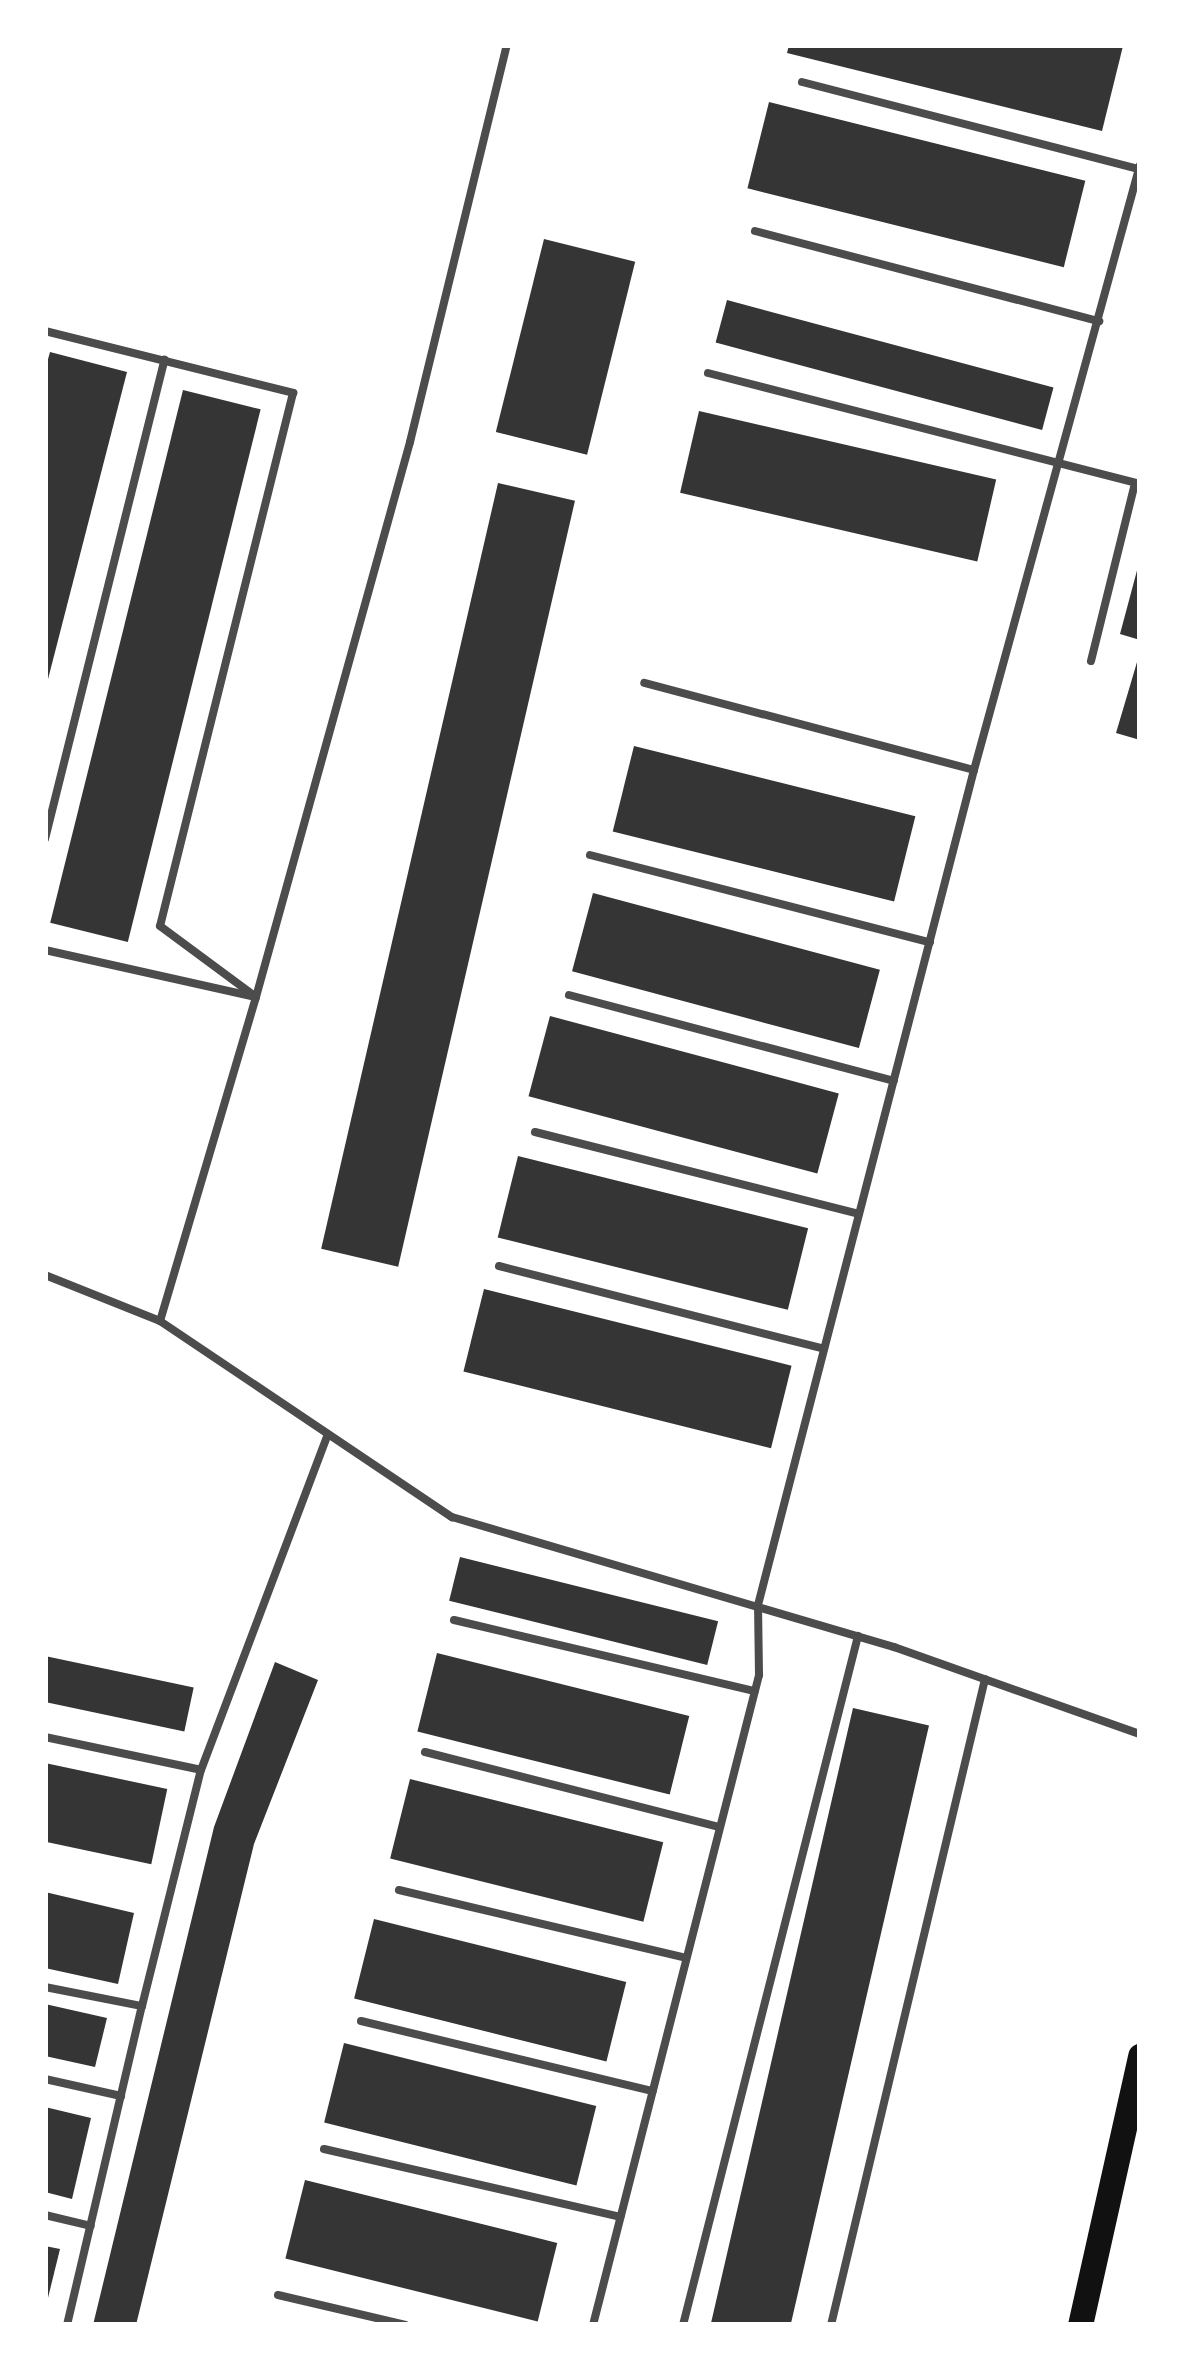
<!DOCTYPE html>
<html>
<head>
<meta charset="utf-8">
<style>
  body { margin:0 }
  #map { position:relative; width:1185px; height:2370px; overflow:hidden; background:#fff; font-family:"Sofia Sans Condensed",sans-serif }
  div>[style] { position:absolute }
  .building>* { inset:0; background:#353535; transform-origin:0 0 }
  .service>* { height:8px; margin:-4px; padding:0 4px; transform-origin:4px; border-radius:4px; background:#4c4c4c }
  .primary>* { height:25px; margin:-12.5px; padding:0 12.5px; transform-origin:12.5px; border-radius:12.5px; background:#111 }
  span { translate:-50% -50%; white-space:nowrap; text-align:center; line-height:1.15; -webkit-text-stroke:8px #fff; paint-order:stroke }
  .frame { position:absolute; inset:0; border:48px solid #fff; pointer-events:none }
</style>
</head>
<body>
<div id="map">
  <div class="building">
    <div style="clip-path:polygon(789px 45px,1120px 45px,1123px 46px,1102px 131px,787px 53px)"></div>
    <div style="left:769px;top:102px;width:326px;height:89px;rotate:14deg"></div>
    <div style="left:544px;top:239px;width:94px;height:199px;rotate:14deg"></div>
    <div style="left:727px;top:300px;width:338px;height:44px;rotate:15deg"></div>
    <div style="clip-path:polygon(50px 352px,127px 372px,46px 687px,45px 370px)"></div>
    <div style="left:183px;top:390px;width:80px;height:549px;rotate:14deg"></div>
    <div style="left:699px;top:411px;width:305px;height:84px;rotate:13deg"></div>
    <div style="left:498px;top:483px;width:79px;height:786px;rotate:13deg"></div>
    <div style="clip-path:polygon(1139px 563px,1140px 563px,1140px 640px,1120px 634px)"></div>
    <div style="clip-path:polygon(1140px 652px,1140px 740px,1116px 733px)"></div>
    <div style="left:634px;top:746px;width:290px;height:88px;rotate:14deg"></div>
    <div style="left:593px;top:893px;width:297px;height:81px;rotate:15deg"></div>
    <div style="left:550px;top:1016px;width:299px;height:83px;rotate:15deg"></div>
    <div style="left:518px;top:1156px;width:299px;height:84px;rotate:14deg"></div>
    <div style="left:484px;top:1289px;width:317px;height:85px;rotate:14deg"></div>
    <div style="left:460px;top:1557px;width:266px;height:45px;rotate:14deg"></div>
    <div style="left:437px;top:1653px;width:260px;height:81px;rotate:14deg"></div>
    <div style="left:45px;top:1656px;width:152px;height:45px;rotate:12deg"></div>
    <div style="clip-path:polygon(275px 1662px,318px 1680px,254px 1844px,136px 2325px,93px 2325px,214px 1827px)"></div>
    <div style="left:853px;top:1708px;width:78px;height:633px;rotate:13deg"></div>
    <div style="left:45px;top:1763px;width:125px;height:77px;rotate:12deg"></div>
    <div style="left:410px;top:1779px;width:261px;height:82px;rotate:14deg"></div>
    <div style="clip-path:polygon(45px 1892px,134px 1913px,118px 1984px,45px 1968px)"></div>
    <div style="left:374px;top:1919px;width:260px;height:82px;rotate:14deg"></div>
    <div style="clip-path:polygon(45px 2004px,107px 2018px,95px 2067px,45px 2056px)"></div>
    <div style="left:344px;top:2043px;width:260px;height:82px;rotate:14deg"></div>
    <div style="clip-path:polygon(45px 2107px,91px 2118px,72px 2199px,45px 2192px)"></div>
    <div style="left:305px;top:2180px;width:260px;height:81px;rotate:14deg"></div>
    <div style="clip-path:polygon(45px 2246px,60px 2249px,46px 2306px,45px 2306px)"></div>
  </div>
  <div class="service">
    <div style="left:802px;top:82px;width:348px;rotate:14.5deg"></div>
    <div style="left:755px;top:231px;width:356px;rotate:14.7deg"></div>
    <div style="left:45px;top:331px;width:256px;rotate:14deg"></div>
    <div style="left:293px;top:393px;width:549px;rotate:104.01deg"></div>
    <div style="left:160px;top:926px;width:119px;rotate:36.5deg"></div>
    <div style="left:256px;top:997px;width:338px;rotate:106.5deg"></div>
    <div style="left:160px;top:1321px;width:352px;rotate:33.9deg"></div>
    <div style="left:452px;top:1517px;width:461px;rotate:16.4deg"></div>
    <div style="left:894px;top:1647px;width:261px;rotate:19.5deg"></div>
    <div style="left:708px;top:373px;width:446px;rotate:14.4deg"></div>
    <div style="left:1091px;top:661px;width:183px;rotate:-76.1deg"></div>
    <div style="left:974px;top:770px;width:627px;rotate:-74.66deg"></div>
    <div style="left:45px;top:839px;width:494px;rotate:-76deg"></div>
    <div style="left:590px;top:855px;width:351px;rotate:14.4deg"></div>
    <div style="left:45px;top:950px;width:216px;rotate:12.6deg"></div>
    <div style="left:256px;top:997px;width:576px;rotate:-74.49deg"></div>
    <div style="left:410px;top:442px;width:409px;rotate:-76.3deg"></div>
    <div style="left:569px;top:995px;width:336px;rotate:14.8deg"></div>
    <div style="left:535px;top:1132px;width:334px;rotate:14.2deg"></div>
    <div style="left:499px;top:1266px;width:335px;rotate:14.3deg"></div>
    <div style="left:45px;top:1275px;width:124px;rotate:21.8deg"></div>
    <div style="left:454px;top:1620px;width:309px;rotate:13.3deg"></div>
    <div style="left:45px;top:1737px;width:159px;rotate:11.9deg"></div>
    <div style="left:201px;top:1770px;width:359px;rotate:-69.3deg"></div>
    <div style="left:425px;top:1752px;width:304px;rotate:14.3deg"></div>
    <div style="left:399px;top:1890px;width:295px;rotate:13.3deg"></div>
    <div style="left:45px;top:1987px;width:99px;rotate:11.1deg"></div>
    <div style="left:142px;top:2006px;width:243px;rotate:-76deg"></div>
    <div style="left:361px;top:2021px;width:300px;rotate:13.5deg"></div>
    <div style="left:45px;top:2079px;width:78px;rotate:12.6deg"></div>
    <div style="left:324px;top:2149px;width:304px;rotate:12.9deg"></div>
    <div style="left:45px;top:2215px;width:47px;rotate:13.4deg"></div>
    <div style="left:278px;top:2295px;width:131px;rotate:13.2deg"></div>
    <div style="left:67px;top:2325px;width:328px;rotate:-76.8deg"></div>
    <div style="left:593px;top:2325px;width:671px;rotate:-75.67deg"></div>
    <div style="left:759px;top:1675px;width:70px;rotate:-90.8deg"></div>
    <div style="left:758px;top:1605px;width:862px;rotate:-75.5deg"></div>
    <div style="left:974px;top:770px;width:341px;rotate:-165.2deg"></div>
    <div style="left:683px;top:2325px;width:711px;rotate:-75.75deg"></div>
    <div style="left:831px;top:2325px;width:664px;rotate:-76.59deg"></div>
  </div>
  <div class="primary">
    <div style="left:1080px;top:2325px;width:276px;rotate:-77.4deg"></div>
  </div>
  <div class="frame"></div>
</div>
</body>
</html>
